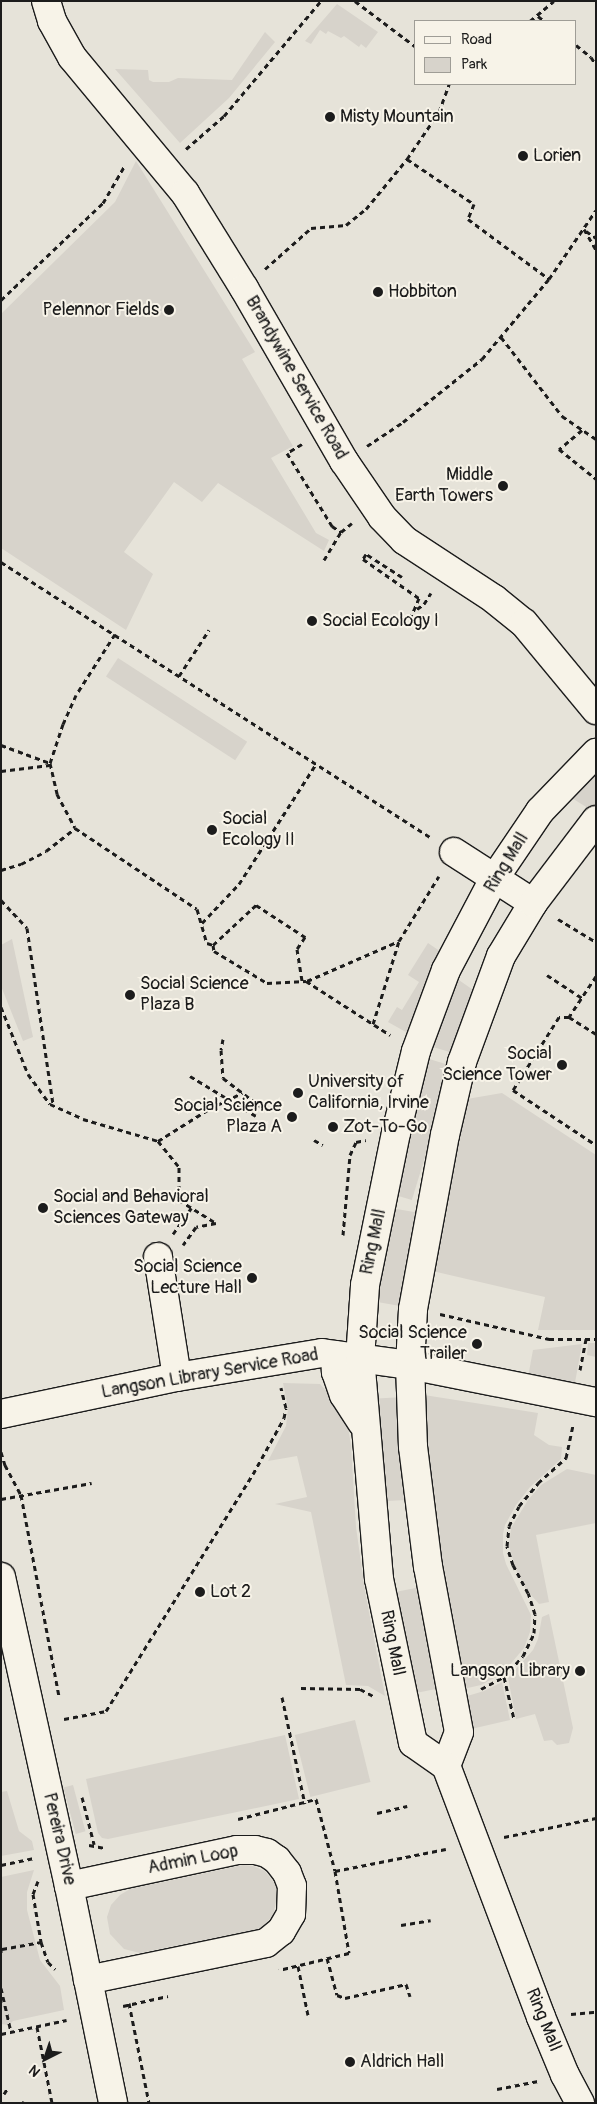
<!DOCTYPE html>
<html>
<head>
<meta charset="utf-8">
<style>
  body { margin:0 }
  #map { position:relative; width:597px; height:2104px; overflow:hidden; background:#f7f3e8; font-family:Pangolin,sans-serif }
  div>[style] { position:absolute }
  .built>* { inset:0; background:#e6e3d9 }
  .green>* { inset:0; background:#d7d3cb; transform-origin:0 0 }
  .path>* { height:3px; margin-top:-1.5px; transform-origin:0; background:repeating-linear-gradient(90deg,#1c1c1c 0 5px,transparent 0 9px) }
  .roads { filter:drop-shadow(1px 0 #1c1c1c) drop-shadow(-1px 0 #1c1c1c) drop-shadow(0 1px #1c1c1c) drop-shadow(0 -1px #1c1c1c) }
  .minor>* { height:28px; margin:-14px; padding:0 14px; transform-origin:14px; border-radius:14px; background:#f7f3e8 }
  .path-bridge>* { height:3px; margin-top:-1.5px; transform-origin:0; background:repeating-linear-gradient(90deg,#1c1c1c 0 5px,transparent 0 9px) }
  .dots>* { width:14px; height:14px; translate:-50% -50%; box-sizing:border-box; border:2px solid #f7f3e8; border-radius:50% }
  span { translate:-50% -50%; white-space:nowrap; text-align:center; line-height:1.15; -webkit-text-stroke:4px #f7f3e8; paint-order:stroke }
  .poi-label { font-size:18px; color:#1c1c1c }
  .left { translate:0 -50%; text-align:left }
  .right { translate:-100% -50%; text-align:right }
  .street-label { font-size:18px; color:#1c1c1c }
  .frame { position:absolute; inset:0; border:2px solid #1c1c1c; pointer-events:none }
  .legend { position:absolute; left:414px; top:20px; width:162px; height:65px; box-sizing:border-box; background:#f7f3e8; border:1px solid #9f9d96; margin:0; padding:6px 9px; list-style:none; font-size:15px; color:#1c1c1c }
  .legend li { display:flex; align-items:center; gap:10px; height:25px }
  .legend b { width:25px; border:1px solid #9f9d96 }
  .north { position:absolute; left:20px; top:2034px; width:50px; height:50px; -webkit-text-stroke:4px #f7f3e8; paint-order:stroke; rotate:221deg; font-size:14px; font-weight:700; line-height:20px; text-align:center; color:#1c1c1c }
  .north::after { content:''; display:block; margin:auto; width:18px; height:22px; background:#1c1c1c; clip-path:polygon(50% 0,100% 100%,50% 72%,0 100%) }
</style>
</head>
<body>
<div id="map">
  <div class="built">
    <div style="clip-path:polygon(evenodd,1px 1px,596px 1px,596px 2103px,1px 2103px,1px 1px,416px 21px,576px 21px,576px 84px,416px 84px,416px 21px)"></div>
  </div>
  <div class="green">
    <div style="clip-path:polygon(337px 4px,378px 32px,366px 48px,361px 44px,359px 47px,344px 36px,341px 38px,328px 31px,326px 34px,320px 30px,311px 44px,305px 41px)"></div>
    <div style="clip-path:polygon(265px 32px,275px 42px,229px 98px,180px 143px,115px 69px,148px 70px,149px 80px,153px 82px,169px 82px,178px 78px,232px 80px)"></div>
    <div style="clip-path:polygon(136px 161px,255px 352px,242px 359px,293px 446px,271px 458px,316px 533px,329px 540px,324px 551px,218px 483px,202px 502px,174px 482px,124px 552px,153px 574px,126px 630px,1px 548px,1px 314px,115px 202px)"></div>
    <div style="left:118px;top:658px;width:154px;height:22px;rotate:33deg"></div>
    <div style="clip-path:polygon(596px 766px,596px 806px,591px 810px,567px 795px)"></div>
    <div style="clip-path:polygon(12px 939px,33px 1037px,23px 1041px,1px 986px,1px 945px)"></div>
    <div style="clip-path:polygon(428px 943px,444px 954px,413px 1036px,388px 1022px,397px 1007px,402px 1010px,419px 982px,408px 975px)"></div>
    <div style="clip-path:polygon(453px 976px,479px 994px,456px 1054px,430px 1046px)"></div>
    <div style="left:426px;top:1058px;width:28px;height:140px;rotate:17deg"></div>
    <div style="clip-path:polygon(502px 1093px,596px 1155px,596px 1330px,538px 1330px,545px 1297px,428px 1270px,461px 1100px)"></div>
    <div style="left:391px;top:1208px;width:29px;height:95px;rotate:10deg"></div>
    <div style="clip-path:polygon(588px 1343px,596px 1343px,596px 1357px,587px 1355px)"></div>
    <div style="clip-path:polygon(582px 1344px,574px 1388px,528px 1377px,533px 1350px)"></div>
    <div style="clip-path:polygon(283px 1383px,320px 1384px,329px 1394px,348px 1427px,351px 1445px,356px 1527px,365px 1591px,385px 1696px,368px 1686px,346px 1685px,311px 1512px,275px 1504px,307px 1497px,297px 1456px,268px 1461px,286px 1426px,288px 1408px)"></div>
    <div style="clip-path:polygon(424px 1395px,538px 1413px,534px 1435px,549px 1445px,562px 1447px,561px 1459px,530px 1487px,516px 1505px,505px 1525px,503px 1534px,503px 1553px,506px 1564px,531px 1615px,530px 1632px,524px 1648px,502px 1674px,481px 1685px,463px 1689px,446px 1615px,426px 1467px)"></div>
    <div style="left:404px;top:1397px;width:103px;height:27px;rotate:87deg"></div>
    <div style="clip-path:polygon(567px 1469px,596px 1475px,596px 1523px,536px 1535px,549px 1602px,539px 1604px,525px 1588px,517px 1573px,509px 1546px,511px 1528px,528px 1500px,541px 1485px)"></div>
    <div style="left:421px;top:1587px;width:103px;height:29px;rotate:79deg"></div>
    <div style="clip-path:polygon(549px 1614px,573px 1728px,569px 1743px,557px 1745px,552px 1740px,544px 1741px,535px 1714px,516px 1719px,508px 1678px,533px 1650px,538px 1639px,542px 1617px)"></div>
    <div style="clip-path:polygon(502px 1682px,510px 1720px,471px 1729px,464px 1697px,484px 1691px)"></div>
    <div style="left:355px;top:1720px;width:64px;height:62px;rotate:76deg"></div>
    <div style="clip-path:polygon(285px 1735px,299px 1799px,108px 1839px,102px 1838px,98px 1833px,86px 1779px)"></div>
    <div style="left:73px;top:1785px;width:48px;height:10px;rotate:75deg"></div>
    <div style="clip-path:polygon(7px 1791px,19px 1831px,32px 1841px,34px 1850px,1px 1856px,1px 1792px)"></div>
    <div style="clip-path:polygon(243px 1865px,253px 1866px,265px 1871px,276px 1885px,277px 1897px,273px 1916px,259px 1929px,140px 1953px,124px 1949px,110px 1934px,107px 1917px,111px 1905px,120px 1895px,130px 1889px)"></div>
    <div style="clip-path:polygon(34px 1870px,27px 1892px,27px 1910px,40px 1960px,60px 1986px,64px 2010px,13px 2021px,9px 2025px,1px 2024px,1px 1877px)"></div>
  </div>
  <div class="path">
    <div style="left:355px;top:1px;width:76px;rotate:37deg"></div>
    <div style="left:538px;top:16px;width:8px;rotate:40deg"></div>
    <div style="left:530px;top:21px;width:31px;rotate:-40deg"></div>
    <div style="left:576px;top:45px;width:19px;rotate:39deg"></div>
    <div style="left:591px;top:57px;width:9px;rotate:58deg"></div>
    <div style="left:186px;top:149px;width:50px;rotate:-41deg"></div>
    <div style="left:224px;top:116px;width:150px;rotate:-49.9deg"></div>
    <div style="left:407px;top:159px;width:81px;rotate:33.9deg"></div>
    <div style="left:474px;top:204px;width:16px;rotate:112deg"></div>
    <div style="left:468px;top:219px;width:101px;rotate:36.5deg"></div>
    <div style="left:584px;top:229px;width:24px;rotate:60deg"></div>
    <div style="left:586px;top:231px;width:12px;rotate:35deg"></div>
    <div style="left:265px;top:269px;width:62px;rotate:-41.7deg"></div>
    <div style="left:311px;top:228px;width:35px;rotate:-5deg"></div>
    <div style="left:346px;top:225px;width:26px;rotate:-39deg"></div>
    <div style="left:366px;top:209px;width:65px;rotate:-50.6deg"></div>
    <div style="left:407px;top:159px;width:57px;rotate:-55.8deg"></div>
    <div style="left:439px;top:112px;width:30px;rotate:-70deg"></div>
    <div style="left:1px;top:300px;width:141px;rotate:-43.6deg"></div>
    <div style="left:103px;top:203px;width:44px;rotate:-59.9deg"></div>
    <div style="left:501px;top:337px;width:100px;rotate:52.3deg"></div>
    <div style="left:562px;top:416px;width:41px;rotate:34.1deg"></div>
    <div style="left:582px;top:430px;width:30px;rotate:140deg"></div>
    <div style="left:559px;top:449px;width:48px;rotate:39deg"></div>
    <div style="left:302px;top:444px;width:17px;rotate:149deg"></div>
    <div style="left:287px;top:453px;width:86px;rotate:58.3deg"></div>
    <div style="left:332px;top:526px;width:11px;rotate:34deg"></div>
    <div style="left:341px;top:532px;width:14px;rotate:-39deg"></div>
    <div style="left:367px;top:446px;width:43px;rotate:-33.7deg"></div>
    <div style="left:403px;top:422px;width:101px;rotate:-38.6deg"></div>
    <div style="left:482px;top:359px;width:104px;rotate:-50.1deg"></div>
    <div style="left:549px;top:279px;width:83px;rotate:-55.7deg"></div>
    <div style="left:324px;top:560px;width:33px;rotate:-59deg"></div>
    <div style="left:1px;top:562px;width:510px;rotate:32.66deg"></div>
    <div style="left:402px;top:577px;width:43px;rotate:-147.4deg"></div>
    <div style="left:366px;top:554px;width:6px;rotate:121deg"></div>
    <div style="left:363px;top:559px;width:68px;rotate:34.9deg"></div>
    <div style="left:419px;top:598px;width:21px;rotate:113deg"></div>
    <div style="left:417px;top:609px;width:9px;rotate:-36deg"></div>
    <div style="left:424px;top:604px;width:13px;rotate:-58deg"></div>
    <div style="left:115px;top:634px;width:72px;rotate:122.6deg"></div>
    <div style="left:76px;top:695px;width:32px;rotate:114deg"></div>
    <div style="left:63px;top:724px;width:41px;rotate:108.4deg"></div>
    <div style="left:50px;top:763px;width:32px;rotate:77deg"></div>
    <div style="left:57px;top:794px;width:38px;rotate:62deg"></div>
    <div style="left:75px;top:828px;width:146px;rotate:33.6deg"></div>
    <div style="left:197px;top:909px;width:35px;rotate:74deg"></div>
    <div style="left:207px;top:943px;width:6px;rotate:18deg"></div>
    <div style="left:213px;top:945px;width:6px;rotate:81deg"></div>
    <div style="left:214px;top:951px;width:62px;rotate:31.1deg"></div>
    <div style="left:267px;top:983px;width:39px;rotate:-3deg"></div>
    <div style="left:306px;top:981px;width:100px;rotate:32.7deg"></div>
    <div style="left:179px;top:676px;width:55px;rotate:-56.9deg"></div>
    <div style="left:1px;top:745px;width:52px;rotate:20.2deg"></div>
    <div style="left:1px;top:771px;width:49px;rotate:-7deg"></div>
    <div style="left:1px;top:870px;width:21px;rotate:-17deg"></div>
    <div style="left:21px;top:864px;width:28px;rotate:-27deg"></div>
    <div style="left:46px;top:851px;width:37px;rotate:-38deg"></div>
    <div style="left:1px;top:900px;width:38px;rotate:47deg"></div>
    <div style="left:27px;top:928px;width:179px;rotate:81.6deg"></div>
    <div style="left:558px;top:919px;width:44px;rotate:31.2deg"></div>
    <div style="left:202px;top:923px;width:54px;rotate:-46.5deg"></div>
    <div style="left:239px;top:884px;width:143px;rotate:-57.3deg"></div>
    <div style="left:213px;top:945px;width:59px;rotate:-42.9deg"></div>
    <div style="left:256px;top:905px;width:59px;rotate:33.1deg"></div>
    <div style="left:305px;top:937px;width:14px;rotate:124deg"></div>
    <div style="left:297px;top:949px;width:33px;rotate:81deg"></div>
    <div style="left:547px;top:975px;width:42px;rotate:33.3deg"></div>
    <div style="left:596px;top:976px;width:49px;rotate:123.4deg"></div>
    <div style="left:569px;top:1017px;width:32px;rotate:32deg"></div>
    <div style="left:307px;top:981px;width:100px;rotate:-23.5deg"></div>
    <div style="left:1px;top:1007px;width:72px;rotate:68.1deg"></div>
    <div style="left:28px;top:1074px;width:37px;rotate:54deg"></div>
    <div style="left:50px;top:1104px;width:36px;rotate:24deg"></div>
    <div style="left:83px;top:1119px;width:78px;rotate:16.3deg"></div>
    <div style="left:158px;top:1141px;width:33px;rotate:51deg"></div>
    <div style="left:179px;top:1167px;width:33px;rotate:90deg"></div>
    <div style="left:179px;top:1200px;width:44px;rotate:31.9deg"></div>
    <div style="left:216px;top:1223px;width:20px;rotate:169deg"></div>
    <div style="left:196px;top:1227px;width:22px;rotate:126deg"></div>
    <div style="left:569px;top:1017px;width:10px;rotate:180deg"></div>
    <div style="left:559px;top:1017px;width:86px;rotate:122.2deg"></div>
    <div style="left:513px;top:1090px;width:100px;rotate:33.5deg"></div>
    <div style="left:373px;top:1024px;width:87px;rotate:-72.6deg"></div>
    <div style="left:399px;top:941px;width:76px;rotate:-58.4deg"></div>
    <div style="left:223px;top:1039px;width:11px;rotate:100deg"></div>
    <div style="left:221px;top:1050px;width:28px;rotate:86deg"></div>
    <div style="left:223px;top:1078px;width:48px;rotate:37.3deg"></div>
    <div style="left:314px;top:1140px;width:10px;rotate:29deg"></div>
    <div style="left:158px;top:1141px;width:60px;rotate:-32.1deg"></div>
    <div style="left:209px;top:1109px;width:37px;rotate:-26deg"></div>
    <div style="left:173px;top:1234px;width:32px;rotate:-55deg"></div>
    <div style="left:343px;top:1235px;width:80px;rotate:-85deg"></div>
    <div style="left:350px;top:1155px;width:14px;rotate:-65deg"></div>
    <div style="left:356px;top:1142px;width:10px;rotate:-11deg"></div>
    <div style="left:440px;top:1314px;width:112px;rotate:12.9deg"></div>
    <div style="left:549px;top:1339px;width:47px"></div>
    <div style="left:580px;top:1370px;width:32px;rotate:-79deg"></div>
    <div style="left:1px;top:1452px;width:14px;rotate:73deg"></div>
    <div style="left:5px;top:1465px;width:34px;rotate:62deg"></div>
    <div style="left:21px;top:1495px;width:205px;rotate:79.3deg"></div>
    <div style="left:1px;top:1499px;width:92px;rotate:-10deg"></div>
    <div style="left:504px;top:1677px;width:43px;rotate:76.6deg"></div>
    <div style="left:301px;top:1688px;width:59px;rotate:1deg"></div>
    <div style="left:360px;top:1689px;width:15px;rotate:28deg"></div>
    <div style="left:481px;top:1689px;width:26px;rotate:-28deg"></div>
    <div style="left:504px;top:1677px;width:28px;rotate:-48deg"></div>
    <div style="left:523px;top:1656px;width:25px;rotate:-64deg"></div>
    <div style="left:534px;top:1633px;width:19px;rotate:-87deg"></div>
    <div style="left:535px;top:1614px;width:22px;rotate:-108deg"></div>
    <div style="left:528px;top:1593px;width:32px;rotate:-118deg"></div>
    <div style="left:513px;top:1565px;width:20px;rotate:-108deg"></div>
    <div style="left:507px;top:1546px;width:20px;rotate:-84deg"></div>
    <div style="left:509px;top:1526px;width:22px;rotate:-63deg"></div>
    <div style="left:519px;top:1506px;width:30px;rotate:-50deg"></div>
    <div style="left:538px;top:1483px;width:38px;rotate:-42deg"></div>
    <div style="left:566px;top:1458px;width:34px;rotate:-78deg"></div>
    <div style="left:282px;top:1697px;width:109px;rotate:77.9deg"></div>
    <div style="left:64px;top:1719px;width:43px;rotate:-10.8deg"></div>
    <div style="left:106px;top:1711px;width:279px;rotate:-58.2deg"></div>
    <div style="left:253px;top:1474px;width:64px;rotate:-61deg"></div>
    <div style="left:284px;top:1418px;width:10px;rotate:-79deg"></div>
    <div style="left:286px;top:1408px;width:21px;rotate:-104deg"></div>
    <div style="left:82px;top:1797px;width:49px;rotate:75.7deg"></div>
    <div style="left:377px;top:1813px;width:31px;rotate:-13deg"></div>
    <div style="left:238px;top:1819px;width:81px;rotate:-14.4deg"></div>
    <div style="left:316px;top:1799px;width:74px;rotate:75.2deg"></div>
    <div style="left:335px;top:1871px;width:83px;rotate:80.3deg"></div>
    <div style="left:349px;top:1953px;width:72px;rotate:166.3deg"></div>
    <div style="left:504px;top:1837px;width:94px;rotate:-11.7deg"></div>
    <div style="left:89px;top:1845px;width:16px;rotate:11deg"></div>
    <div style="left:1px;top:1865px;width:35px;rotate:-12deg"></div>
    <div style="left:335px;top:1871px;width:113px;rotate:-11.2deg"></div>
    <div style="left:38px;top:1881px;width:14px;rotate:111deg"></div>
    <div style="left:33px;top:1894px;width:49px;rotate:80.5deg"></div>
    <div style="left:41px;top:1942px;width:21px;rotate:71deg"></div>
    <div style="left:48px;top:1962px;width:10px;rotate:45deg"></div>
    <div style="left:401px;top:1925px;width:30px;rotate:-9deg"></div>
    <div style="left:1px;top:1947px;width:8px;rotate:90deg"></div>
    <div style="left:2px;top:1949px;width:40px;rotate:-10deg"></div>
    <div style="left:327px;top:1958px;width:38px;rotate:75deg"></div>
    <div style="left:337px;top:1995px;width:9px;rotate:21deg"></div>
    <div style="left:345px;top:1998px;width:63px;rotate:-12.9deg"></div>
    <div style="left:406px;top:1984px;width:13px;rotate:72deg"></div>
    <div style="left:298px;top:1966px;width:50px;rotate:78.5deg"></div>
    <div style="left:1px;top:1988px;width:45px;rotate:77.2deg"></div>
    <div style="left:129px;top:2003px;width:102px;rotate:78.7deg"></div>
    <div style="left:123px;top:2006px;width:46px;rotate:-12.5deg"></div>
    <div style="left:571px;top:2014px;width:25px;rotate:-5deg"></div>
    <div style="left:37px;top:2027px;width:77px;rotate:78.8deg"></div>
    <div style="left:1px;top:2034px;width:67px;rotate:-12deg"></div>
    <div style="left:497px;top:2089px;width:42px;rotate:-11deg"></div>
    <div style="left:4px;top:2094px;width:6px;rotate:-59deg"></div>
    <div style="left:23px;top:2103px;width:2px;rotate:-63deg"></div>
  </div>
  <div class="roads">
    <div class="minor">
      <div style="left:46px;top:1px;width:21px;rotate:73deg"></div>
      <div style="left:52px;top:21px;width:41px;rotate:60.9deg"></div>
      <div style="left:72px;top:57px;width:177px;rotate:50.3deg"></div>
      <div style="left:185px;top:193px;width:112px;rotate:58.2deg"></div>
      <div style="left:244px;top:288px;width:200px;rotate:60deg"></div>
      <div style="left:344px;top:461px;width:68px;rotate:55.8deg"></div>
      <div style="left:382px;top:517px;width:32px;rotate:46deg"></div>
      <div style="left:404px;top:540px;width:108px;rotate:33.2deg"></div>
      <div style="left:494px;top:599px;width:38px;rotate:39deg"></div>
      <div style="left:524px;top:623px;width:113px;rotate:50.4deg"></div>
      <div style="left:454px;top:852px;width:94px;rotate:32.8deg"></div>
      <div style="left:158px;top:1257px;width:121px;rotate:81deg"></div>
      <div style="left:335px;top:1355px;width:17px;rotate:87deg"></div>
      <div style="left:336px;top:1372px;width:24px;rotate:71deg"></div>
      <div style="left:344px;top:1395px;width:33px;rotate:57deg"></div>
      <div style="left:1px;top:1414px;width:180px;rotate:-11.9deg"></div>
      <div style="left:177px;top:1377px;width:147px;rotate:-9.4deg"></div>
      <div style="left:322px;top:1353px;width:89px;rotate:7.8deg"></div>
      <div style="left:410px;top:1365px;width:190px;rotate:11.3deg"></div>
      <div style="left:1px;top:1577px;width:316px;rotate:77.6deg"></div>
      <div style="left:69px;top:1886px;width:221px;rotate:78.5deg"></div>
      <div style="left:446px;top:1766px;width:36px;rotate:-69deg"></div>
      <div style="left:459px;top:1732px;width:168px;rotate:-100.6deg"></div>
      <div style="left:428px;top:1567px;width:121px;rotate:-97.1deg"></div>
      <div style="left:413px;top:1447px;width:82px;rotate:-92.1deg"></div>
      <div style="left:410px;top:1365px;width:56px;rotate:-86.9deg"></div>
      <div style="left:413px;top:1309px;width:177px;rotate:-79.6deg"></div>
      <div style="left:445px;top:1135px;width:75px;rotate:-76.9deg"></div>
      <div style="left:462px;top:1062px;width:113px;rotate:-69.8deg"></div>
      <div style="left:501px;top:956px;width:62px;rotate:-58.9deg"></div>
      <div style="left:533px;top:903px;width:104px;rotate:-52.8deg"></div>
      <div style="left:69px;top:1886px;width:172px;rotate:-12.1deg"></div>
      <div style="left:237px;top:1850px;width:18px"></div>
      <div style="left:255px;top:1850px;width:12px;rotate:14deg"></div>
      <div style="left:267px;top:1853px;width:12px;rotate:35deg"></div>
      <div style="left:277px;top:1860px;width:16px;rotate:52deg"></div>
      <div style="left:287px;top:1873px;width:14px;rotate:69deg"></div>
      <div style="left:292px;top:1886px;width:28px;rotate:92deg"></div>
      <div style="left:291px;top:1914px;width:20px;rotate:120deg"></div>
      <div style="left:281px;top:1931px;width:19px;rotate:141deg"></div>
      <div style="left:266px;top:1943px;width:182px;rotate:168.3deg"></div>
      <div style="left:580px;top:2103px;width:32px;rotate:-118deg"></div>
      <div style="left:565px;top:2075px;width:63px;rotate:-112.5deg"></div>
      <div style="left:541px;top:2017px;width:268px;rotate:-110.7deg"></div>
      <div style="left:446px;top:1766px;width:40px;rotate:-145.1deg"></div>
      <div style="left:413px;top:1743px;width:167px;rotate:-101.7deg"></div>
      <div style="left:379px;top:1579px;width:221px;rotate:-94.9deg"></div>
      <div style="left:360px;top:1359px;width:74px;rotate:-86.1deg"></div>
      <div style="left:365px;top:1285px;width:155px;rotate:-78.5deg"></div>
      <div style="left:396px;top:1133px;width:84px;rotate:-76.3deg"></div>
      <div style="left:416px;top:1051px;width:86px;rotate:-69.7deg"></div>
      <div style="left:446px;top:970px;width:103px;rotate:-62.2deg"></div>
      <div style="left:494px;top:879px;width:82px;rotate:-55.9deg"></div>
      <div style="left:540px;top:811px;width:81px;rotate:-46deg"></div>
    </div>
  </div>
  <div class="path-bridge">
    <div style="left:190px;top:1076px;width:77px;rotate:31.2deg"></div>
  </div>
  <div class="dots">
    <div style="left:330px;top:117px;background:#1c1c1c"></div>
    <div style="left:523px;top:156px;background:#1c1c1c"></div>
    <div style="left:378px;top:292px;background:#1c1c1c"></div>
    <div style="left:169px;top:310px;background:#1c1c1c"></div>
    <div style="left:503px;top:486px;background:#1c1c1c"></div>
    <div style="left:312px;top:621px;background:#1c1c1c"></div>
    <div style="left:212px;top:830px;background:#1c1c1c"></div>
    <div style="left:130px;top:995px;background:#1c1c1c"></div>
    <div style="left:562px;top:1065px;background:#1c1c1c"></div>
    <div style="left:298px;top:1093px;background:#1c1c1c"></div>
    <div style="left:292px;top:1117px;background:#1c1c1c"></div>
    <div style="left:333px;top:1127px;background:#1c1c1c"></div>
    <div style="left:43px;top:1208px;background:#1c1c1c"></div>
    <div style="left:252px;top:1278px;background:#1c1c1c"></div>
    <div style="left:477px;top:1344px;background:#1c1c1c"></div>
    <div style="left:200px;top:1592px;background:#1c1c1c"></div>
    <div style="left:580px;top:1671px;background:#1c1c1c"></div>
    <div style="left:350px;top:2062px;background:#1c1c1c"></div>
  </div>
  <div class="poi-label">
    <span class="left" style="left:340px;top:117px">Misty Mountain</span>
    <span class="left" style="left:533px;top:156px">Lorien</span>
    <span class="left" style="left:388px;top:292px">Hobbiton</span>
    <span class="right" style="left:159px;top:310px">Pelennor Fields</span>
    <span class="right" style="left:493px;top:486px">Middle<br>Earth Towers</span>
    <span class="left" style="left:322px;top:621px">Social Ecology I</span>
    <span class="left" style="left:222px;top:830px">Social<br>Ecology II</span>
    <span class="left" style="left:140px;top:995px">Social Science<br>Plaza B</span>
    <span class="right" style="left:552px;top:1065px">Social<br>Science Tower</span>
    <span class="left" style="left:308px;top:1093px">University of<br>California, Irvine</span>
    <span class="right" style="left:282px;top:1117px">Social Science<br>Plaza A</span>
    <span class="left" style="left:343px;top:1127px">Zot-To-Go</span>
    <span class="left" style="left:53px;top:1208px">Social and Behavioral<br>Sciences Gateway</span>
    <span class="right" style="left:242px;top:1278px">Social Science<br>Lecture Hall</span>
    <span class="right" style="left:467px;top:1344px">Social Science<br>Trailer</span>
    <span class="left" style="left:210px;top:1592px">Lot 2</span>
    <span class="right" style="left:570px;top:1671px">Langson Library</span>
    <span class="left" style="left:360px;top:2062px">Aldrich Hall</span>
  </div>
  <div class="street-label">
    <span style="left:296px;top:378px;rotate:60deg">Brandywine Service Road</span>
    <span style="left:507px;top:863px;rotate:-58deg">Ring Mall</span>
    <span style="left:374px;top:1242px;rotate:-78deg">Ring Mall</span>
    <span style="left:210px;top:1374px;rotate:-10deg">Langson Library Service Road</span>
    <span style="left:392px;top:1643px;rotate:79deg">Ring Mall</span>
    <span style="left:59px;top:1839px;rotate:77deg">Pereira Drive</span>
    <span style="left:193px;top:1860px;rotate:-11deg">Admin Loop</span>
    <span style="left:543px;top:2020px;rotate:68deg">Ring Mall</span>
  </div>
  <div class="frame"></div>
  <ul class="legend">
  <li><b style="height:6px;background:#f7f3e8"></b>Road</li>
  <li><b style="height:14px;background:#d7d3cb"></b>Park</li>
  </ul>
  <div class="north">N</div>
</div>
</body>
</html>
